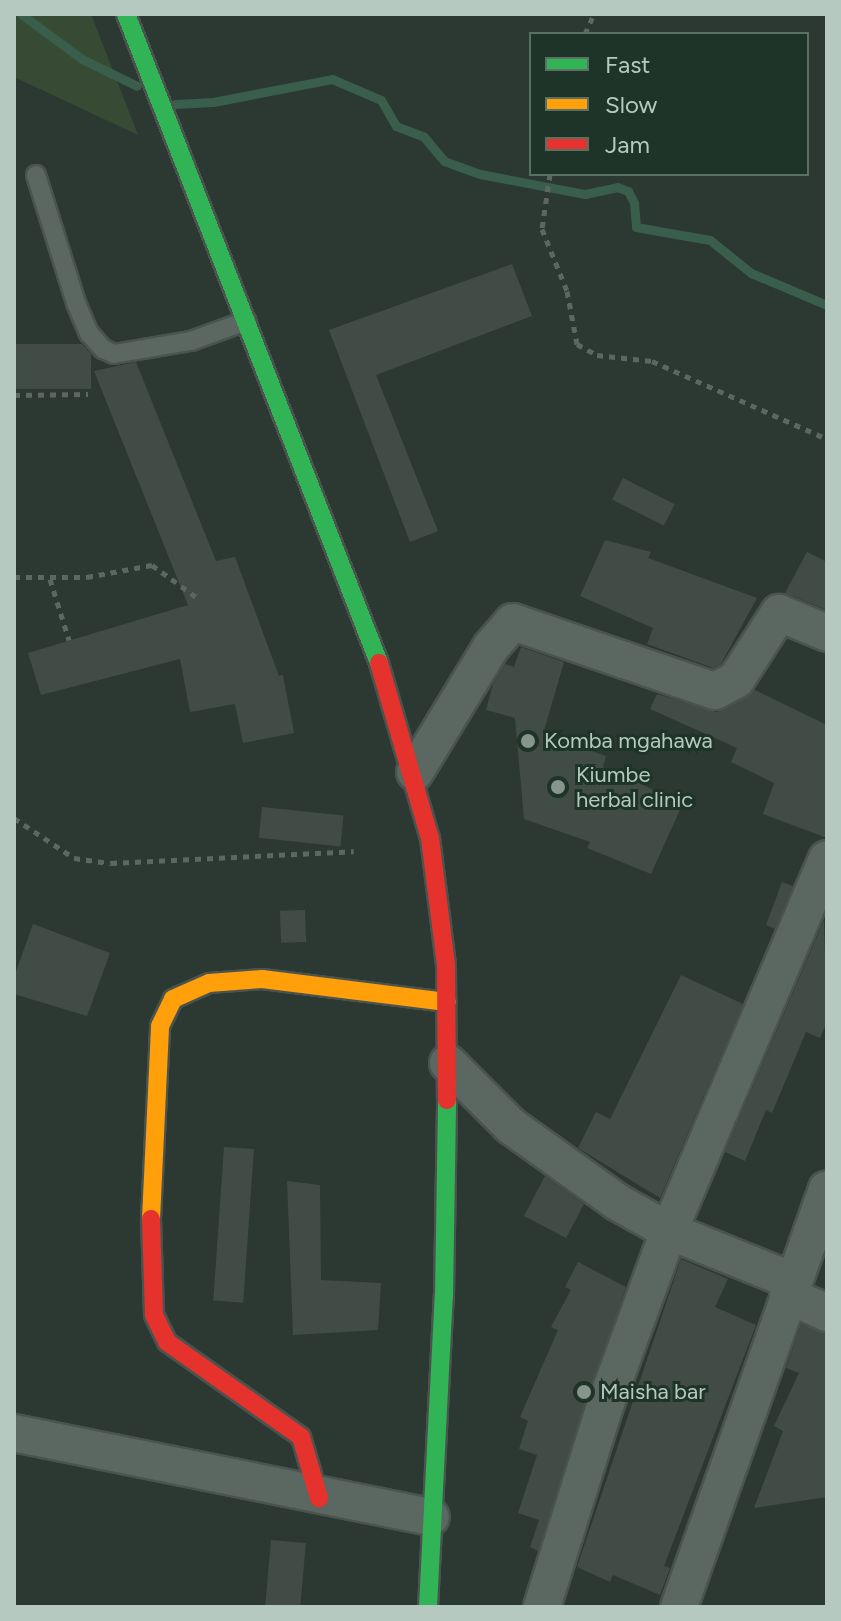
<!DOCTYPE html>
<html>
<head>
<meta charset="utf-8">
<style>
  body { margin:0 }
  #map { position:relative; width:841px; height:1621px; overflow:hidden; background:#2c3832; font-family:Figtree,sans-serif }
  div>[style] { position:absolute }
  .green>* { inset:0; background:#374a34 }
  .stream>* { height:9px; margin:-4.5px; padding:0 4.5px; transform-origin:4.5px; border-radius:4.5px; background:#395e4b }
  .building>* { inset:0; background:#414c46; transform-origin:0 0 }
  .path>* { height:5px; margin-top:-2.5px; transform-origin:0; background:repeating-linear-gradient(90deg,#5d6762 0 6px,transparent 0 12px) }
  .roads { filter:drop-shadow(2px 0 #4a534e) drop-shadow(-2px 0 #4a534e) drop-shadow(0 2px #4a534e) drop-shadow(0 -2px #4a534e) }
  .lane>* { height:18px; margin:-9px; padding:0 9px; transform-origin:9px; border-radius:9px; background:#5b6761 }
  .street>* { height:36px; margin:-18px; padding:0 18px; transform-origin:18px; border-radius:18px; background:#5b6761 }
  .fast>* { height:18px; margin:-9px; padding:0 9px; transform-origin:9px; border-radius:9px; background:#30b455 }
  .slow>* { height:18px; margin:-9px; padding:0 9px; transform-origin:9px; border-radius:9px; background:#ff9f0a }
  .jam>* { height:18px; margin:-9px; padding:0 9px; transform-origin:9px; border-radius:9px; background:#e5322d }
  .dots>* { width:22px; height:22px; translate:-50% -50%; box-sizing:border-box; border:4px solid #1f3429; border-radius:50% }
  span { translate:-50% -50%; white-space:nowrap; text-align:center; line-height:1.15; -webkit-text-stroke:6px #1f3429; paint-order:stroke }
  .poi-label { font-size:22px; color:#b6c9c0 }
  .left { translate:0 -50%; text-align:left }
  .frame { position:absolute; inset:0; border:16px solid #b6c9c0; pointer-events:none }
  .legend { position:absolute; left:529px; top:32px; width:280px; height:144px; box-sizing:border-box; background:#1f3429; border:2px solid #5b7065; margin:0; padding:10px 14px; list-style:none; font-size:24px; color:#b6c9c0 }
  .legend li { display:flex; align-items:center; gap:16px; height:40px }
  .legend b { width:40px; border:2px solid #5b7065 }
</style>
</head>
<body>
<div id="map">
  <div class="green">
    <div style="clip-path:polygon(14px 14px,91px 14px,138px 135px,14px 77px)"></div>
  </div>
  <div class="stream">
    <div style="left:21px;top:14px;width:76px;rotate:36.4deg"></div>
    <div style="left:82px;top:59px;width:61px;rotate:26.1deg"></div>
    <div style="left:175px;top:104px;width:38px;rotate:-3deg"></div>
    <div style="left:213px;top:102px;width:121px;rotate:-10.9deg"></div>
    <div style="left:332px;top:79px;width:53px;rotate:23.2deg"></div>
    <div style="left:381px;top:100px;width:30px;rotate:60deg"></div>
    <div style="left:396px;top:126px;width:30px;rotate:21deg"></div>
    <div style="left:424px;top:137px;width:31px;rotate:50deg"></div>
    <div style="left:444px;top:161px;width:38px;rotate:20deg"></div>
    <div style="left:480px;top:174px;width:107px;rotate:10.8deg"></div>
    <div style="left:585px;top:194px;width:33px;rotate:-12deg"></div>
    <div style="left:617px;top:187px;width:12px;rotate:20deg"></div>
    <div style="left:628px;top:191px;width:13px;rotate:63deg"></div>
    <div style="left:634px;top:203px;width:24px;rotate:85deg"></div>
    <div style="left:636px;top:227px;width:75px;rotate:10deg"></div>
    <div style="left:710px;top:240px;width:53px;rotate:38.8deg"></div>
    <div style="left:751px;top:273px;width:82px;rotate:22.8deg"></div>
  </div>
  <div class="building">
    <div style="clip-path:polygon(512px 264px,532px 316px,376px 375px,438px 531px,410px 542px,329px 330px)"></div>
    <div style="clip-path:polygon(14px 344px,82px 344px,91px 354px,91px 389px,14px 389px)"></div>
    <div style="clip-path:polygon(136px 362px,216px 561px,235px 557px,279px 676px,283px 675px,294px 733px,243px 743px,235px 704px,190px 712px,180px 659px,41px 695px,28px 653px,188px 605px,94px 371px)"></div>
    <div style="left:623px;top:478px;width:58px;height:24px;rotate:27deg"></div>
    <div style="clip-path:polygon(605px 540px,651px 552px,648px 558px,757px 598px,721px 664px,713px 668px,647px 644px,653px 628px,580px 596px)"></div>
    <div style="clip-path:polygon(807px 552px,827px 562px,827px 610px,785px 593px)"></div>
    <div style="clip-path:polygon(521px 647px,564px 662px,543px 734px,606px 756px,603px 767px,683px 803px,651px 874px,587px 848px,590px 842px,524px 819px,515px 718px,486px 710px,493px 684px,505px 664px,514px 667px)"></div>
    <div style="clip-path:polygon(755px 690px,827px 725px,827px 838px,763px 814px,774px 783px,731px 762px,737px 748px,650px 709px,657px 694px,717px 712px)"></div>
    <div style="left:262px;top:807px;width:82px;height:31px;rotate:6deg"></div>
    <div style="clip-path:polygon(782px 882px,793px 886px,775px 929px,766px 925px)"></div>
    <div style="left:305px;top:910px;width:32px;height:25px;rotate:88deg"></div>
    <div style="clip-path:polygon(824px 920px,827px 1022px,820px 1038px,806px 1032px,772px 1113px,766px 1110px,745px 1161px,725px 1152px)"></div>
    <div style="clip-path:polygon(33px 924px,110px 953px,87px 1016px,14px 994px,14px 977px)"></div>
    <div style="clip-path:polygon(681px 975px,743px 1004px,660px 1198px,578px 1148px,596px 1112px,610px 1119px)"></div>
    <div style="left:224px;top:1147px;width:30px;height:154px;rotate:4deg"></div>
    <div style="clip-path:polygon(545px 1176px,584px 1204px,566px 1238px,524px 1216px)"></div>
    <div style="clip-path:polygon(287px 1181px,320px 1185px,321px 1280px,381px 1283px,378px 1330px,293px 1335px)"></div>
    <div style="clip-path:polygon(681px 1259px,728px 1279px,715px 1307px,756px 1325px,664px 1566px,670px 1568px,660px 1595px,613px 1575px,610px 1582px,577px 1567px)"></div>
    <div style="clip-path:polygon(578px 1262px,626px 1287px,538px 1551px,530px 1547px,539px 1520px,518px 1513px,537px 1455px,519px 1449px,528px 1421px,520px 1417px,558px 1330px,551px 1327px,571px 1290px,565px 1287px)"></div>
    <div style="clip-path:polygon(801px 1324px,827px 1334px,827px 1497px,754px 1508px,783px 1431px,774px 1426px,799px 1373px,786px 1368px)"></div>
    <div style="left:271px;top:1540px;width:35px;height:67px;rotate:5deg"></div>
  </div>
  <div class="path">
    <div style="left:585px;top:34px;width:22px;rotate:-66deg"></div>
    <div style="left:550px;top:174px;width:56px;rotate:98.3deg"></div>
    <div style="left:542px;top:229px;width:67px;rotate:68deg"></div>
    <div style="left:567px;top:291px;width:54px;rotate:79.3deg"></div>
    <div style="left:577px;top:344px;width:23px;rotate:29deg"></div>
    <div style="left:597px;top:355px;width:55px;rotate:6.2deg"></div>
    <div style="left:652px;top:361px;width:192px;rotate:24deg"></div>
    <div style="left:14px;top:395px;width:74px;rotate:-0.8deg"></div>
    <div style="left:14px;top:577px;width:73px"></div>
    <div style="left:87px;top:577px;width:66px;rotate:-10.5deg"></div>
    <div style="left:152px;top:565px;width:58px;rotate:35.9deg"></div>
    <div style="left:50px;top:579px;width:64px;rotate:72.7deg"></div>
    <div style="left:14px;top:818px;width:72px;rotate:33.7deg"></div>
    <div style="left:74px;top:858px;width:37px;rotate:8deg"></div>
    <div style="left:111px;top:863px;width:243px;rotate:-2.8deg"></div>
  </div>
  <div class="roads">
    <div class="lane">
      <div style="left:36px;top:175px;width:134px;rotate:72.6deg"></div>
      <div style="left:76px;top:303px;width:33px;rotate:67deg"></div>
      <div style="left:89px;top:333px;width:21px;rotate:49deg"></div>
      <div style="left:103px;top:349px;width:12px;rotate:24deg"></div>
      <div style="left:114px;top:354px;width:78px;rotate:-9.6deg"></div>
      <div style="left:191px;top:341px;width:59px;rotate:-20deg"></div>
    </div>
    <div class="street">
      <div style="left:415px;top:772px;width:146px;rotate:-58.7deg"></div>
      <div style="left:491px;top:647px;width:33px;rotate:-49deg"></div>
      <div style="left:513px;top:622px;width:213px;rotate:18.9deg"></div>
      <div style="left:715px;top:691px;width:24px;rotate:-28deg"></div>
      <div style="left:736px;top:680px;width:80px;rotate:-57.3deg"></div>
      <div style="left:779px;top:613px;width:52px;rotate:22.6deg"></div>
      <div style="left:448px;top:1063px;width:89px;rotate:45deg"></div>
      <div style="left:511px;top:1126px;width:130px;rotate:35.6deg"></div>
      <div style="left:617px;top:1202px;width:60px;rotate:29.1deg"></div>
      <div style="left:669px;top:1231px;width:134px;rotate:22deg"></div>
      <div style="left:788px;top:1295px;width:43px;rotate:24.8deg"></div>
      <div style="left:14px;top:1433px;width:425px;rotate:11.4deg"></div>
      <div style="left:542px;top:1607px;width:214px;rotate:-72.6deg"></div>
      <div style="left:606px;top:1403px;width:183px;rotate:-69.9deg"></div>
      <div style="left:669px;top:1231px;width:404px;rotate:-67deg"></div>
      <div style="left:679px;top:1607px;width:443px;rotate:-70.5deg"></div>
    </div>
    <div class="fast">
      <div style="left:126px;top:14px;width:697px;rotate:68.7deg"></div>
      <div style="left:428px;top:1607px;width:311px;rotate:-87.1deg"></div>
      <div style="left:444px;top:1296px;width:196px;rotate:-89.1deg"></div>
    </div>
    <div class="slow">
      <div style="left:151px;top:1219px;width:193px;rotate:-87.3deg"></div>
      <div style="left:160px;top:1026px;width:30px;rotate:-64deg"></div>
      <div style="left:173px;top:999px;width:39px;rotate:-24deg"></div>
      <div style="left:209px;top:983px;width:53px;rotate:-4.3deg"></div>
      <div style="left:262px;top:979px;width:186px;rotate:7.1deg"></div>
    </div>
    <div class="jam">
      <div style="left:379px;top:663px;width:182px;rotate:73.8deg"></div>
      <div style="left:430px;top:838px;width:127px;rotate:82.8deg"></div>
      <div style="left:446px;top:964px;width:136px;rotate:89.6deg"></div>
      <div style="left:151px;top:1219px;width:96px;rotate:88.2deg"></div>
      <div style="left:154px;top:1315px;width:30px;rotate:64deg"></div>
      <div style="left:167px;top:1342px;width:164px;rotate:35.3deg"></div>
      <div style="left:301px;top:1437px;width:64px;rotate:73.6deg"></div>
    </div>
  </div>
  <div class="dots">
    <div style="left:528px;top:741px;background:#86968e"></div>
    <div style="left:558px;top:787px;background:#86968e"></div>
    <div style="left:584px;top:1392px;background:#86968e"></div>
  </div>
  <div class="poi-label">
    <span class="left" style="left:544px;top:741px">Komba mgahawa</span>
    <span class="left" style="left:576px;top:787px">Kiumbe<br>herbal clinic</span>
    <span class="left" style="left:600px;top:1392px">Maisha bar</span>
  </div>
  <div class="frame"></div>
  <ul class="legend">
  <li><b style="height:10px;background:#30b455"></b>Fast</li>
  <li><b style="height:10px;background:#ff9f0a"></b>Slow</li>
  <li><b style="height:10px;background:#e5322d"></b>Jam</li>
  </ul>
</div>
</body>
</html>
